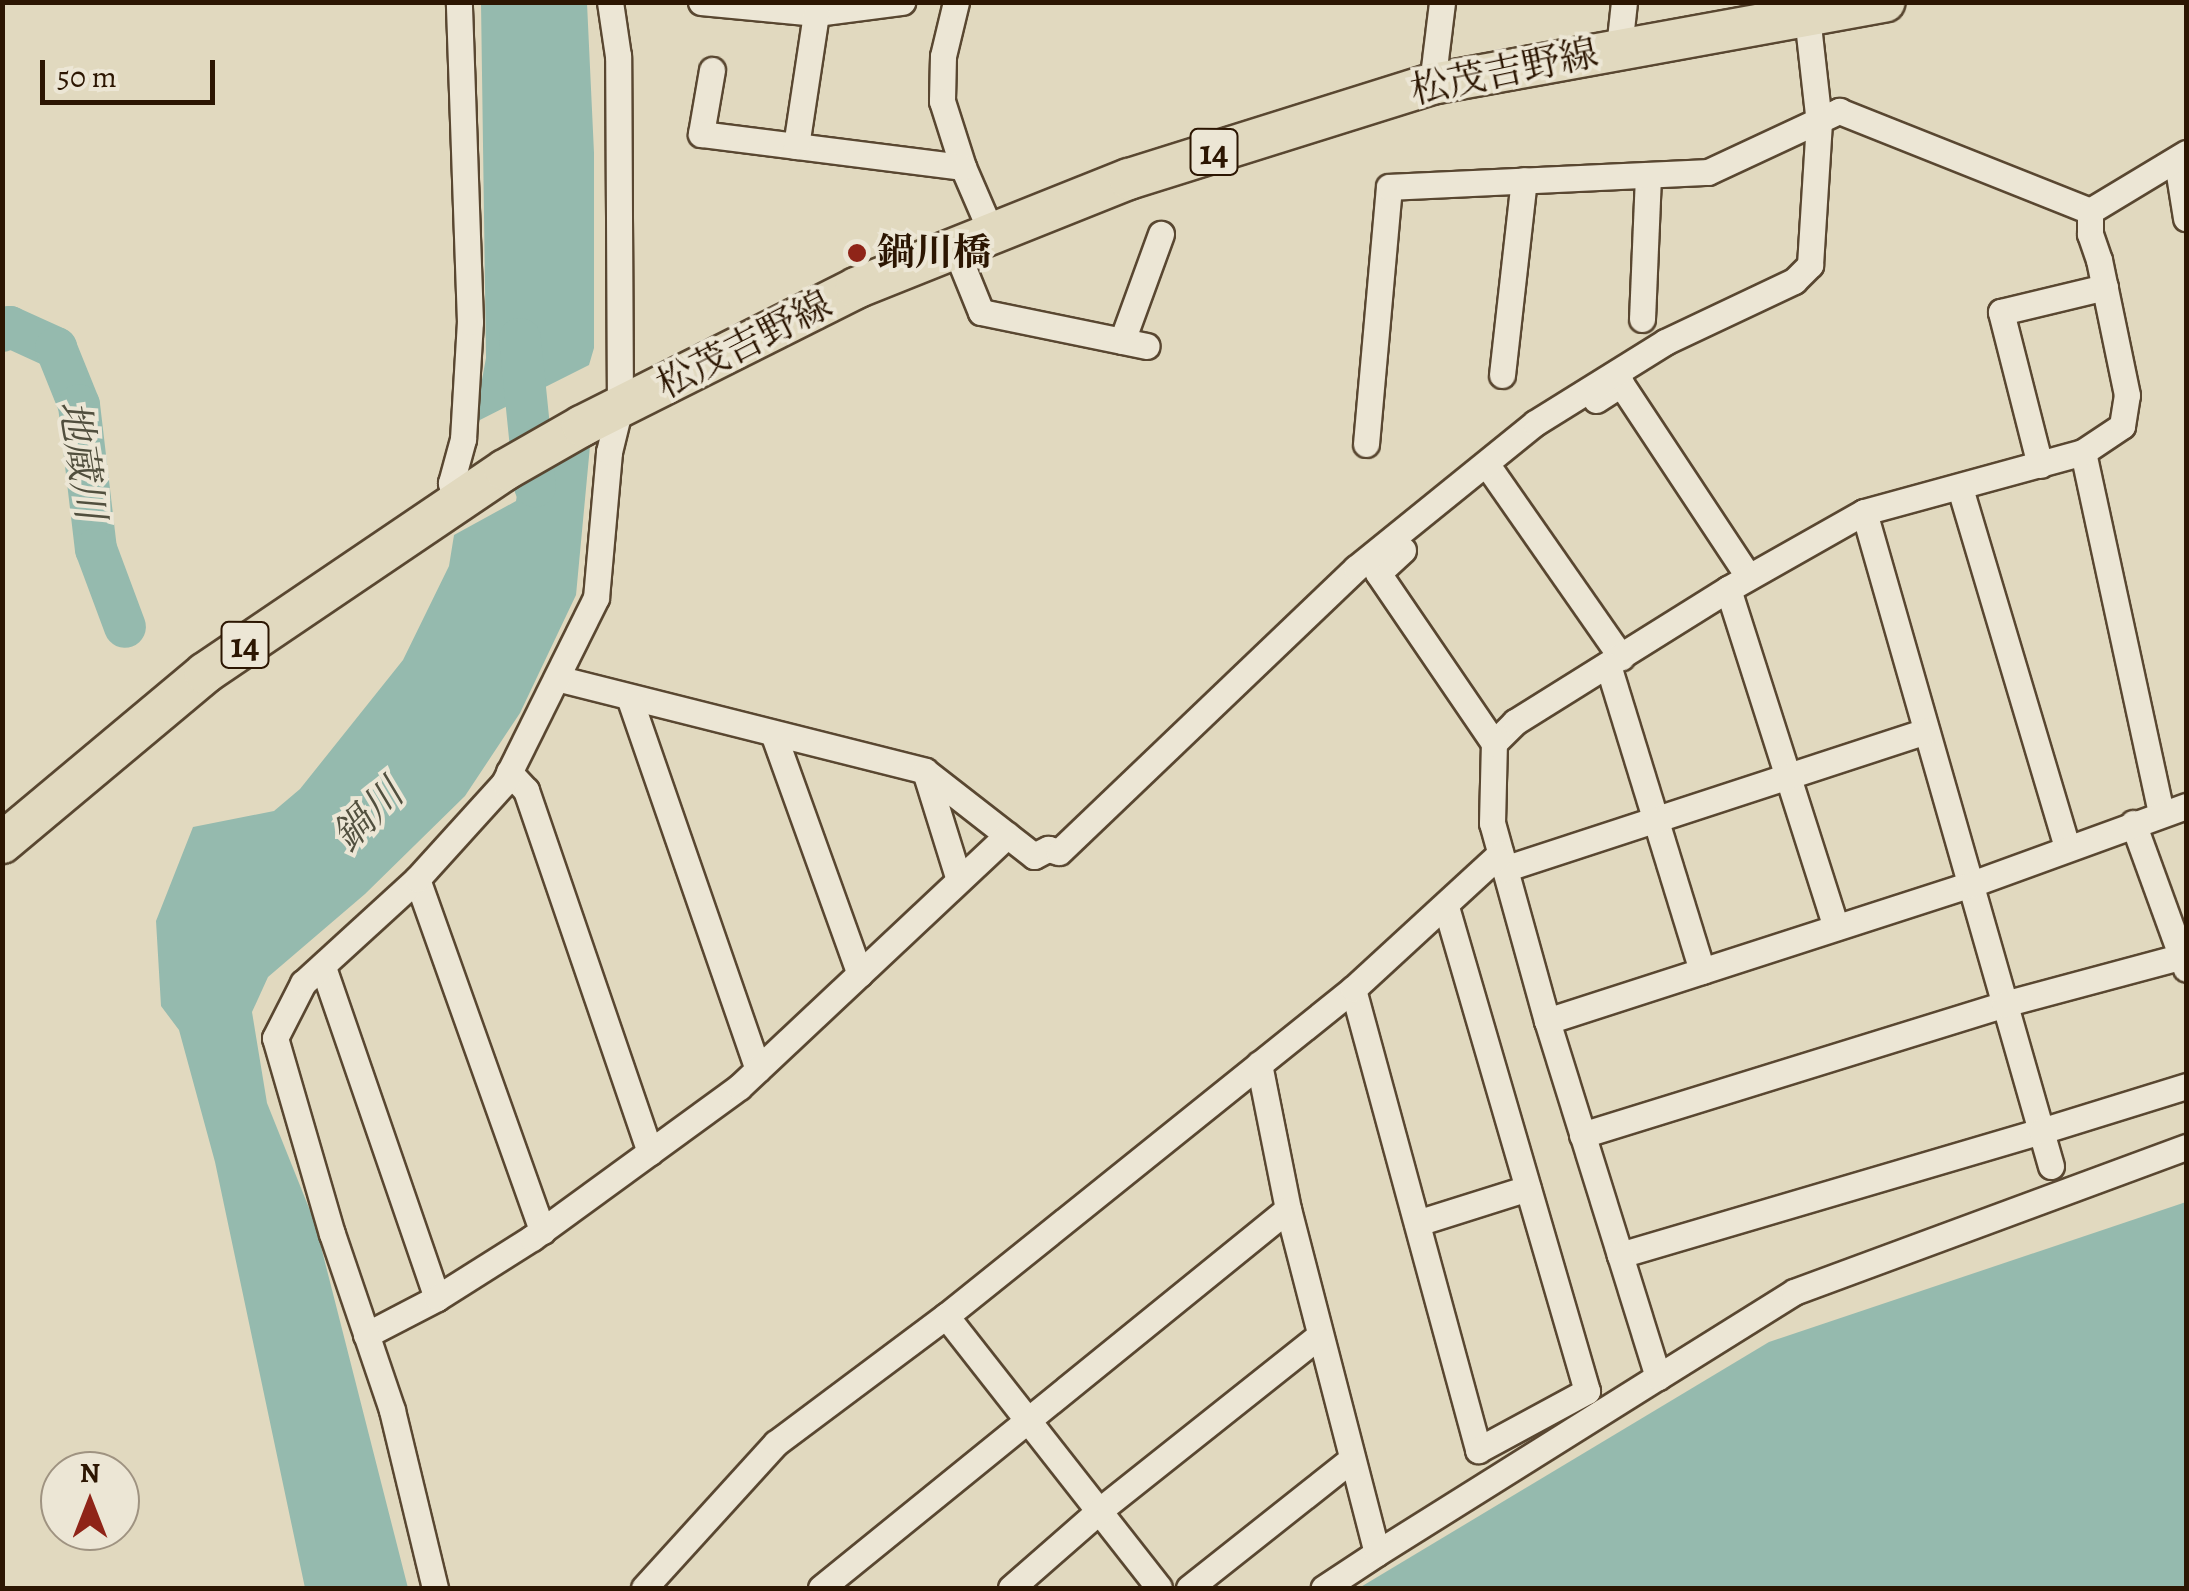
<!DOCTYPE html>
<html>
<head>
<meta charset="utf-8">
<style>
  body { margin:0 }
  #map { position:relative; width:2189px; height:1591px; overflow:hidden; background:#e1d9bf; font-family:Alegreya,"Noto Serif JP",serif }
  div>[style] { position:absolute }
  .water>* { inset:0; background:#95baae }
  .river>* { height:42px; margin:-21px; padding:0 21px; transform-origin:21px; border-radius:21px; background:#95baae }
  .roads { filter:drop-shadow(2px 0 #594731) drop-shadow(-2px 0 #594731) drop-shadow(0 2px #594731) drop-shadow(0 -2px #594731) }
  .street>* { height:25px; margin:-12.5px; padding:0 12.5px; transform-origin:12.5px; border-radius:12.5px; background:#ece6d5 }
  .primary>* { height:40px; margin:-20px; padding:0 20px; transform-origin:20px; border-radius:20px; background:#e1d9bf }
  .dots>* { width:28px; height:28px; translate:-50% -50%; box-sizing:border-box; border:5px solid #ece6d5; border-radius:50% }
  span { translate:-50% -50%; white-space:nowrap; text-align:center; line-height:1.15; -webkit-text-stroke:8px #ece6d5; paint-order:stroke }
  .shield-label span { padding:2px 8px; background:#ece6d5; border:2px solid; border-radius:8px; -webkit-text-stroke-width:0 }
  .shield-label { font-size:35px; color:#2c1602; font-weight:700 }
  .street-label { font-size:38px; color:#2c1602 }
  .poi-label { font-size:38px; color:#2c1602; font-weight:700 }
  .left { translate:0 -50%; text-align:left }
  .water-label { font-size:40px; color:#514f3e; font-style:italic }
  .frame { position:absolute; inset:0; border:5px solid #2c1602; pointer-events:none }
  .north { position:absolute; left:40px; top:1451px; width:100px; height:100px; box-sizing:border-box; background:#ece6d5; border:2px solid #9f9381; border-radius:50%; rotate:0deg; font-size:28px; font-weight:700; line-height:40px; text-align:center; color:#2c1602 }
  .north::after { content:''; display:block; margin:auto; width:35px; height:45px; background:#8f2418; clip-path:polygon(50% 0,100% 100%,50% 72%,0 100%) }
  .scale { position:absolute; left:40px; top:60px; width:175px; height:45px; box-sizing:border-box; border:5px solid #2c1602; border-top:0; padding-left:12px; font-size:30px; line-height:35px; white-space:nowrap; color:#2c1602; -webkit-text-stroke:8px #ece6d5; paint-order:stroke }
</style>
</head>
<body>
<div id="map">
  <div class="water">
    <div style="clip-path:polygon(481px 3px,587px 3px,594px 153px,594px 348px,589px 365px,474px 423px,486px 358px)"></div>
    <div style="clip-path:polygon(590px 446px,576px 595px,520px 713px,465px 796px,365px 894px,268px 977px,252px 1012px,267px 1103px,315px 1223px,408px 1588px,305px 1588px,215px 1162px,179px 1030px,161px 1006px,156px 921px,193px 827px,274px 811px,300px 789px,403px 660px,449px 566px,454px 535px,516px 501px,519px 481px)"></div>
    <div style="clip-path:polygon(2186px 1202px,2186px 1588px,1359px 1588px,1769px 1342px)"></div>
  </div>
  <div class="river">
    <div style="left:2px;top:331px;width:9px;rotate:-27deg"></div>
    <div style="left:10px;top:327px;width:51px;rotate:24.5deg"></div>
    <div style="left:56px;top:348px;width:61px;rotate:68deg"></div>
    <div style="left:79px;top:405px;width:145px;rotate:83.3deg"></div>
    <div style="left:96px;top:549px;width:83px;rotate:69.6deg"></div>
    <div style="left:520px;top:339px;width:148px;rotate:84.2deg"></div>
  </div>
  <div class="roads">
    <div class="street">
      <div style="left:701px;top:2px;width:116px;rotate:5.5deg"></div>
      <div style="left:816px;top:13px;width:87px;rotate:-7.3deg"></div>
      <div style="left:956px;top:2px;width:56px;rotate:103.5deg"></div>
      <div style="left:943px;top:56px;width:45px;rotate:91.3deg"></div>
      <div style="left:942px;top:101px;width:69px;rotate:72.3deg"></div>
      <div style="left:963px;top:167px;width:73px;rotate:66.6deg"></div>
      <div style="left:1619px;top:48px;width:46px;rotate:-83.8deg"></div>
      <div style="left:712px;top:70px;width:65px;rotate:99.8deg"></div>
      <div style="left:701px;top:134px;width:264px;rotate:7.2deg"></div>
      <div style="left:1432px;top:84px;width:83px;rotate:-83deg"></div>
      <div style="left:796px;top:146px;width:134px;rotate:-81.4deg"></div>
      <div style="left:2181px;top:158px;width:10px;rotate:107deg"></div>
      <div style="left:2178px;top:168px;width:51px;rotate:80.9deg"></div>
      <div style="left:955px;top:248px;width:69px;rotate:67.9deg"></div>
      <div style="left:981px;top:312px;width:169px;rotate:11.6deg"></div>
      <div style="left:1642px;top:319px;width:144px;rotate:-87.6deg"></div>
      <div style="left:1122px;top:341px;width:114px;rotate:-70deg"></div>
      <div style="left:1502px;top:375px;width:196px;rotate:-83.6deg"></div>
      <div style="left:1596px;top:400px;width:30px;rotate:-33deg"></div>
      <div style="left:1621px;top:384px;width:230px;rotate:56.5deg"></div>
      <div style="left:1366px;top:444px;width:258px;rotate:-84.9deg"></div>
      <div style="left:1389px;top:187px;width:319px;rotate:-2.7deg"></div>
      <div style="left:1708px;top:172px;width:145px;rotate:-25deg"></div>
      <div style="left:1839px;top:111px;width:270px;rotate:21.7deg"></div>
      <div style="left:2083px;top:452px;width:369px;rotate:77.8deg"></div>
      <div style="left:2040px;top:465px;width:158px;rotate:-104.3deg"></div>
      <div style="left:2001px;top:312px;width:107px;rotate:-13.5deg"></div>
      <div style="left:1492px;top:472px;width:226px;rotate:55.1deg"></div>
      <div style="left:1960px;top:488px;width:376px;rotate:73.4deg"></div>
      <div style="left:456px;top:503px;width:21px;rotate:-104deg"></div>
      <div style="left:451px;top:483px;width:46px;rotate:-74.7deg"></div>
      <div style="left:463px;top:439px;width:117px;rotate:-86.6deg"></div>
      <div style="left:470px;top:322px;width:320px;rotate:-92deg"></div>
      <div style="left:1864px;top:512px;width:644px;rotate:74.04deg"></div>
      <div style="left:2041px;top:1131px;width:439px;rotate:163.6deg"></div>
      <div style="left:1620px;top:1255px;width:245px;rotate:-107.3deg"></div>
      <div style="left:1547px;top:1021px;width:205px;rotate:-105.5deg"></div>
      <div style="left:1492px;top:823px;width:80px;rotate:-88.6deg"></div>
      <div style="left:1494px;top:743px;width:30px;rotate:-45deg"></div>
      <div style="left:1515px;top:722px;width:251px;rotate:-32deg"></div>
      <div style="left:1728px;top:589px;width:156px;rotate:-29.5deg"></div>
      <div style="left:1864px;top:512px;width:227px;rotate:-15.3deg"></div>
      <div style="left:2083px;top:452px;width:47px;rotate:-33.7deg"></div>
      <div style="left:2122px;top:426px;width:31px;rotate:-81deg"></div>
      <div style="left:2127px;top:395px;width:138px;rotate:-101.7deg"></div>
      <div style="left:2099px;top:260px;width:28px;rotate:-109deg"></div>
      <div style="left:2090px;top:234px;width:23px;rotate:-90deg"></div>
      <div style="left:2090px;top:211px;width:112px;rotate:-31.1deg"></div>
      <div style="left:1403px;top:550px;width:34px;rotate:137deg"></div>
      <div style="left:1378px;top:573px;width:206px;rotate:55.7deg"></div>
      <div style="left:1728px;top:589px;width:355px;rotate:72.3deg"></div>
      <div style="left:1608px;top:665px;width:320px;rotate:72.9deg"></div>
      <div style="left:560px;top:679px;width:376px;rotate:14.1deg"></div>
      <div style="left:925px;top:771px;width:138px;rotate:37.9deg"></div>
      <div style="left:1034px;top:856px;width:16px;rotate:-27deg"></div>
      <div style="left:1048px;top:849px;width:11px;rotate:15deg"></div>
      <div style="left:1059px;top:852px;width:411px;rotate:-43.7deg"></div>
      <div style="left:1356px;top:568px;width:230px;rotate:-39deg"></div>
      <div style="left:1535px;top:423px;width:153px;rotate:-31.9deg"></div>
      <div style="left:1665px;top:342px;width:143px;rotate:-25.3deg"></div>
      <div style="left:1794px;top:281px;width:23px;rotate:-45deg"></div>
      <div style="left:1810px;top:265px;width:142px;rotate:-86.4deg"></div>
      <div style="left:1819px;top:123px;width:108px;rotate:-96.4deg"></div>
      <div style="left:629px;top:697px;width:394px;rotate:70.9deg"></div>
      <div style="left:773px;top:733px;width:256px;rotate:70.2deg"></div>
      <div style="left:925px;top:771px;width:114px;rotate:72.7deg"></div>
      <div style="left:509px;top:772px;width:25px;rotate:47deg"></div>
      <div style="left:526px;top:790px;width:383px;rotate:71.1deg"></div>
      <div style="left:2133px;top:823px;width:155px;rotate:70deg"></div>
      <div style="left:1504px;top:869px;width:444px;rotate:-18.1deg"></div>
      <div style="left:417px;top:879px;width:374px;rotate:70.4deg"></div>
      <div style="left:323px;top:967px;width:350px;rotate:71deg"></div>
      <div style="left:1353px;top:989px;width:478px;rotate:74.8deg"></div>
      <div style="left:1478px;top:1450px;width:124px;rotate:-28.4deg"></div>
      <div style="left:1587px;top:1391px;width:504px;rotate:-106.24deg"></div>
      <div style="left:1547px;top:1021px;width:443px;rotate:-17.9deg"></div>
      <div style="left:1969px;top:885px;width:231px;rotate:-20deg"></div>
      <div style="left:1259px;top:1064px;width:148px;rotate:78.7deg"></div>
      <div style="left:1288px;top:1209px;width:355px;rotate:75.5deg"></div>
      <div style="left:1377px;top:1553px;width:64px;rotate:146.6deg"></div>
      <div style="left:1582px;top:1135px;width:442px;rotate:-17.2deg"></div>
      <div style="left:2004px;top:1004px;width:185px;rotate:-15deg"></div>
      <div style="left:2051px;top:1166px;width:36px;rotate:-106deg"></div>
      <div style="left:2041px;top:1131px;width:152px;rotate:-17.2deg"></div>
      <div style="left:1417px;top:1223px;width:116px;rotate:-17.5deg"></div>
      <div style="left:946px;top:1316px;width:345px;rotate:51.9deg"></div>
      <div style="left:366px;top:1335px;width:80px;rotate:-27.5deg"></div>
      <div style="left:437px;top:1298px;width:112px;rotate:-32.3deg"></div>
      <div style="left:532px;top:1238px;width:256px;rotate:-36.1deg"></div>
      <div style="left:739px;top:1087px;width:368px;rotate:-43.2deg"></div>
      <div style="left:1658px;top:1377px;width:160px;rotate:-32deg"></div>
      <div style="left:1794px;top:1292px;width:418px;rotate:-20.3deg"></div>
      <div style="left:1377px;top:1553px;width:332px;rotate:-32.1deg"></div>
      <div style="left:1658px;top:1377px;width:128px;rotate:-107.3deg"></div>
      <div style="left:435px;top:1588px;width:183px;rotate:-103.6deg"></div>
      <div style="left:392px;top:1410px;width:186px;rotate:-108.8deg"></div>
      <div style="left:332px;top:1234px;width:204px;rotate:-106.2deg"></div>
      <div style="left:275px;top:1038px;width:62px;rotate:-63deg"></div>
      <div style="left:303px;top:983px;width:154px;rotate:-42.4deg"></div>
      <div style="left:417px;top:879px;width:130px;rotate:-47.8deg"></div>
      <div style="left:504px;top:783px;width:207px;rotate:-63.6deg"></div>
      <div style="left:596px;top:598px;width:147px;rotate:-84.9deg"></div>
      <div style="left:609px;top:452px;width:46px;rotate:-76.3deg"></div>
      <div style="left:620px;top:407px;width:351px;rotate:-90.3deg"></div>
      <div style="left:618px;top:56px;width:55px;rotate:-98.4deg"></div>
      <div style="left:644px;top:1588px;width:196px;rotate:-47.7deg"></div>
      <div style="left:776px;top:1443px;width:212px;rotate:-36.8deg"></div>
      <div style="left:946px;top:1316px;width:522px;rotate:-38.78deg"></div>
      <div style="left:1353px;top:989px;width:200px;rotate:-42.6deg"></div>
      <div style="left:821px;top:1588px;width:601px;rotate:-39.06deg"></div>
      <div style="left:1011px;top:1588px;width:118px;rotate:-41.2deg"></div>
      <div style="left:1100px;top:1510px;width:280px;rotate:-38.5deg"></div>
      <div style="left:1189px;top:1588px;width:208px;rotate:-38.4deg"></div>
    </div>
    <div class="primary">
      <div style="left:2px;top:843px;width:265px;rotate:-39.9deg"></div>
      <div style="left:205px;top:673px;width:362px;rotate:-34.1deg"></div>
      <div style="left:505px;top:470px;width:89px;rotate:-29.7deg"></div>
      <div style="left:582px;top:426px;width:307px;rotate:-26.7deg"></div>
      <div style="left:856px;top:288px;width:294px;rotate:-21.8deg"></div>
      <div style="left:1129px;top:179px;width:318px;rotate:-17.4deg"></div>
      <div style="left:1432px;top:84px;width:460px;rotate:-10.3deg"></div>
    </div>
  </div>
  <div class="dots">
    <div style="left:857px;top:253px;background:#8f2418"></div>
  </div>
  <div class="shield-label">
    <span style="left:1214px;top:152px">14</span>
    <span style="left:245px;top:645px">14</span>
  </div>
  <div class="street-label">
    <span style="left:1504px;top:72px;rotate:-12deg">松茂吉野線</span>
    <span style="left:744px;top:345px;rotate:-27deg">松茂吉野線</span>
  </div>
  <div class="poi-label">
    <span class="left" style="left:877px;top:253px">鍋川橋</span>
  </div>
  <div class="water-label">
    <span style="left:82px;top:460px;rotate:81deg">地蔵川</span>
    <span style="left:368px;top:815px;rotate:-45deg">鍋川</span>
  </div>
  <div class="frame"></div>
  <div class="north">N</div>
  <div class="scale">50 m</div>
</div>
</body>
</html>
